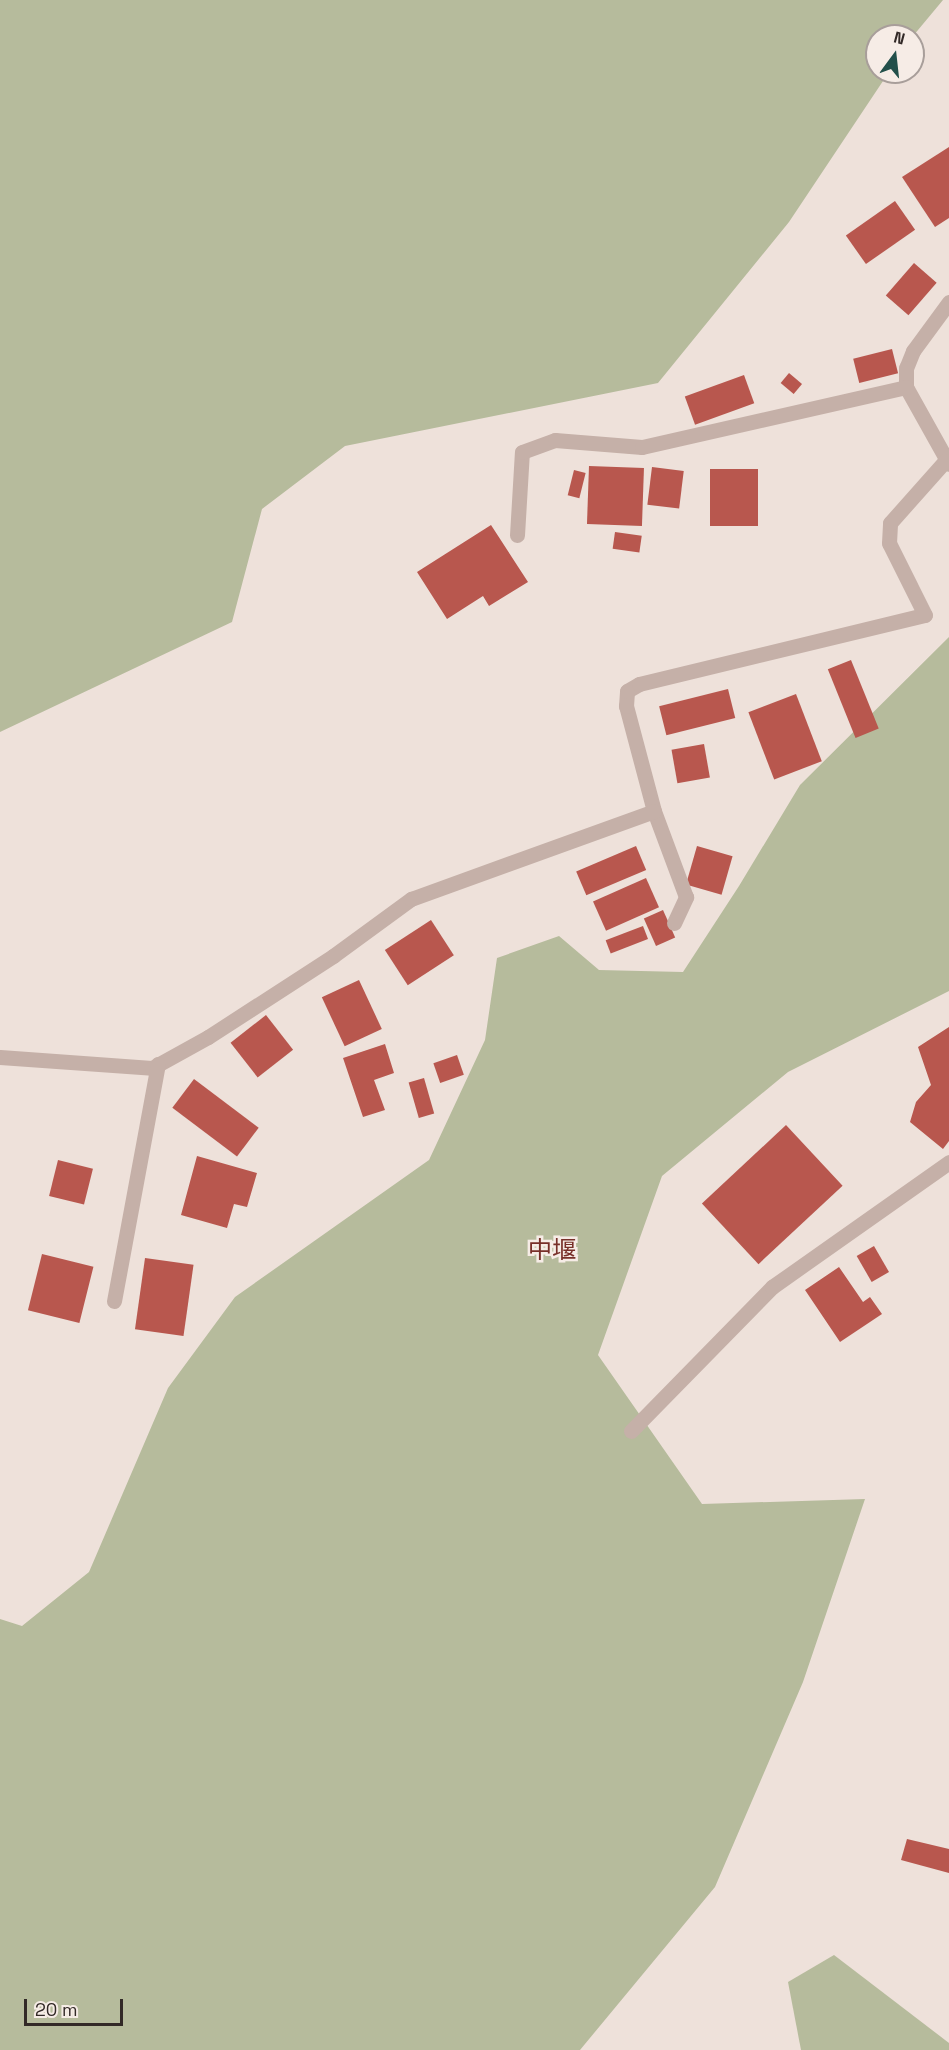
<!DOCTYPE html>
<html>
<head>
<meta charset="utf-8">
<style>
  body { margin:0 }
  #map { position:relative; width:949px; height:2050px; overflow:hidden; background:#eee1da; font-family:"Space Grotesk","Noto Sans JP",sans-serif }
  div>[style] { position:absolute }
  .green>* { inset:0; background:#b6bb9c }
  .building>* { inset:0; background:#b8574e; transform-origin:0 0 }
  .street>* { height:15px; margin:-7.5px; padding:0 7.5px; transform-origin:7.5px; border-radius:7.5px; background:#c5b0a8 }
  span { translate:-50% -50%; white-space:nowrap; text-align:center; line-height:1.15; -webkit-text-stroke:5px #f6ece6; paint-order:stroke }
  .neighbourhood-label { font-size:24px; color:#782f29 }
  .north { position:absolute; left:865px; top:24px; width:60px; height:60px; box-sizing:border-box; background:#f6ece6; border:2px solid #a89e9a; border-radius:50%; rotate:15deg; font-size:16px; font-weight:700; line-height:24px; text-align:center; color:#322927 }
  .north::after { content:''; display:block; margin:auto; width:21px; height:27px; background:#224f4a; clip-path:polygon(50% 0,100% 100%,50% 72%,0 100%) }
  .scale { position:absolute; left:24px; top:1999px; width:99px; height:27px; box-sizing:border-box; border:3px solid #322927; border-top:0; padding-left:8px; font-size:18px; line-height:21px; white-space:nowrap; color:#322927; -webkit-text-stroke:4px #f6ece6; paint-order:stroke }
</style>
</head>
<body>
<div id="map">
  <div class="green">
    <div style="clip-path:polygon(0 0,943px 0,913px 36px,877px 36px,877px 72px,889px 72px,789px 222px,658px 383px,345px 446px,262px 509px,232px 622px,0 732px)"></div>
    <div style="clip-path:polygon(949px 637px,949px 991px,788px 1072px,662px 1176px,598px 1355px,702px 1504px,865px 1499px,803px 1682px,715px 1887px,580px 2050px,0 2050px,0 1619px,22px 1626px,89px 1572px,168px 1388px,235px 1297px,429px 1160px,485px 1040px,497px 958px,559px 936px,599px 970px,683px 972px,739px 886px,800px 785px)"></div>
    <div style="clip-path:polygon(834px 1955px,949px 2043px,949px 2050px,801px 2050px,788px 1982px)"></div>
  </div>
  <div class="building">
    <div style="clip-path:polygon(949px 147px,949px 218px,935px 227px,902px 177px)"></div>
    <div style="left:895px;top:201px;width:35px;height:60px;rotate:55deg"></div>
    <div style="left:914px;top:263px;width:30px;height:43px;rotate:41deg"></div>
    <div style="left:892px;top:349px;width:25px;height:40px;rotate:76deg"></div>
    <div style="left:789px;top:373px;width:17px;height:13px;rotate:40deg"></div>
    <div style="left:744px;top:375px;width:30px;height:63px;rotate:70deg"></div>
    <div style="left:589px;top:466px;width:55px;height:58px;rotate:2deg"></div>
    <div style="left:652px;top:467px;width:32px;height:38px;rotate:7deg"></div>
    <div style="left:710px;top:469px;width:48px;height:57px"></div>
    <div style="left:574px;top:470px;width:12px;height:26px;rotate:14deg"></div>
    <div style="clip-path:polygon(491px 525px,528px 582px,489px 606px,483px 596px,447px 619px,417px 572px)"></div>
    <div style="left:615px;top:532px;width:27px;height:17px;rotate:8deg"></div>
    <div style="left:851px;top:660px;width:74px;height:25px;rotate:68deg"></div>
    <div style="left:728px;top:689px;width:30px;height:71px;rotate:76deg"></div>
    <div style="left:796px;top:694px;width:72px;height:51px;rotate:69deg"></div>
    <div style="left:704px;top:744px;width:34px;height:33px;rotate:80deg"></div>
    <div style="left:636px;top:846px;width:26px;height:65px;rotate:67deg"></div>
    <div style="left:697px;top:846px;width:37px;height:40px;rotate:16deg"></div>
    <div style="left:646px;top:878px;width:32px;height:58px;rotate:66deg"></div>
    <div style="left:663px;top:910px;width:30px;height:21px;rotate:66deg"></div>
    <div style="left:431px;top:920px;width:42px;height:55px;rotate:57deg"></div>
    <div style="left:643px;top:926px;width:14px;height:40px;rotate:69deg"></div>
    <div style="left:359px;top:980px;width:54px;height:41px;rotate:65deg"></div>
    <div style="left:266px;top:1015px;width:44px;height:45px;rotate:52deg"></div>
    <div style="clip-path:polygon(949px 1027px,949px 1141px,943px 1149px,910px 1122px,916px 1102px,931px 1085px,918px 1047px)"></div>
    <div style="clip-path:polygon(385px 1044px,394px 1073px,374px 1080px,385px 1110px,363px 1117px,343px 1058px)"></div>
    <div style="left:457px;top:1055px;width:21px;height:25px;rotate:71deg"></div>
    <div style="left:424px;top:1078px;width:37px;height:16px;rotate:74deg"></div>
    <div style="left:194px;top:1079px;width:81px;height:36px;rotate:37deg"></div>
    <div style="left:786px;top:1125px;width:83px;height:115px;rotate:47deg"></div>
    <div style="clip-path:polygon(197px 1156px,257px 1173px,247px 1207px,234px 1204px,227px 1228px,181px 1215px)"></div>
    <div style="left:58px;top:1160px;width:36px;height:37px;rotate:14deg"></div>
    <div style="left:874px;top:1246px;width:30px;height:20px;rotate:60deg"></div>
    <div style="left:42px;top:1254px;width:53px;height:58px;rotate:14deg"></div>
    <div style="left:145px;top:1258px;width:49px;height:72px;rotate:8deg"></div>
    <div style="clip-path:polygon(839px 1267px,863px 1302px,870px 1297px,882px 1314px,840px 1342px,805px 1290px)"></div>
    <div style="clip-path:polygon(907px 1839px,949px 1849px,949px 1873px,901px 1860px)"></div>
  </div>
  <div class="street">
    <div style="left:949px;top:302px;width:61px;rotate:126.3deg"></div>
    <div style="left:913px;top:351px;width:18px;rotate:112deg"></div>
    <div style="left:906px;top:368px;width:19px;rotate:90deg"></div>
    <div style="left:906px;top:387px;width:88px;rotate:60.8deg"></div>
    <div style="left:517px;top:535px;width:83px;rotate:-86.6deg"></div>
    <div style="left:522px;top:452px;width:35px;rotate:-20deg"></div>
    <div style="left:555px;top:440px;width:87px;rotate:4.6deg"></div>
    <div style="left:642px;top:447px;width:271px;rotate:-12.8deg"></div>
    <div style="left:674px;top:923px;width:29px;rotate:-65deg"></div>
    <div style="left:686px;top:897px;width:92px;rotate:-110.4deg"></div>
    <div style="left:654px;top:811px;width:109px;rotate:-104.9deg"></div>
    <div style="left:626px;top:706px;width:15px;rotate:-86deg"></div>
    <div style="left:627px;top:691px;width:14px;rotate:-30deg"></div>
    <div style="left:639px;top:684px;width:294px;rotate:-13.6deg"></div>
    <div style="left:925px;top:615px;width:80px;rotate:-116.6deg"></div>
    <div style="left:889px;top:543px;width:20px;rotate:-87deg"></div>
    <div style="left:890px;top:523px;width:83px;rotate:-48.4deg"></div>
    <div style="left:0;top:1057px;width:152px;rotate:4.1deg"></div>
    <div style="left:152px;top:1068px;width:64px;rotate:-29deg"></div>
    <div style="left:208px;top:1037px;width:149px;rotate:-32.9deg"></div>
    <div style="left:333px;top:956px;width:97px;rotate:-36.2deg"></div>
    <div style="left:411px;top:899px;width:258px;rotate:-19.9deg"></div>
    <div style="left:114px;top:1301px;width:241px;rotate:-79.5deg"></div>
    <div style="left:631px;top:1431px;width:202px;rotate:-45.6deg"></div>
    <div style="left:772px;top:1287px;width:217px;rotate:-35.2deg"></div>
  </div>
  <div class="neighbourhood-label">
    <span style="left:552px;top:1250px">中堰</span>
  </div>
  <div class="north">N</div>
  <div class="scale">20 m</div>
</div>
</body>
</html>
